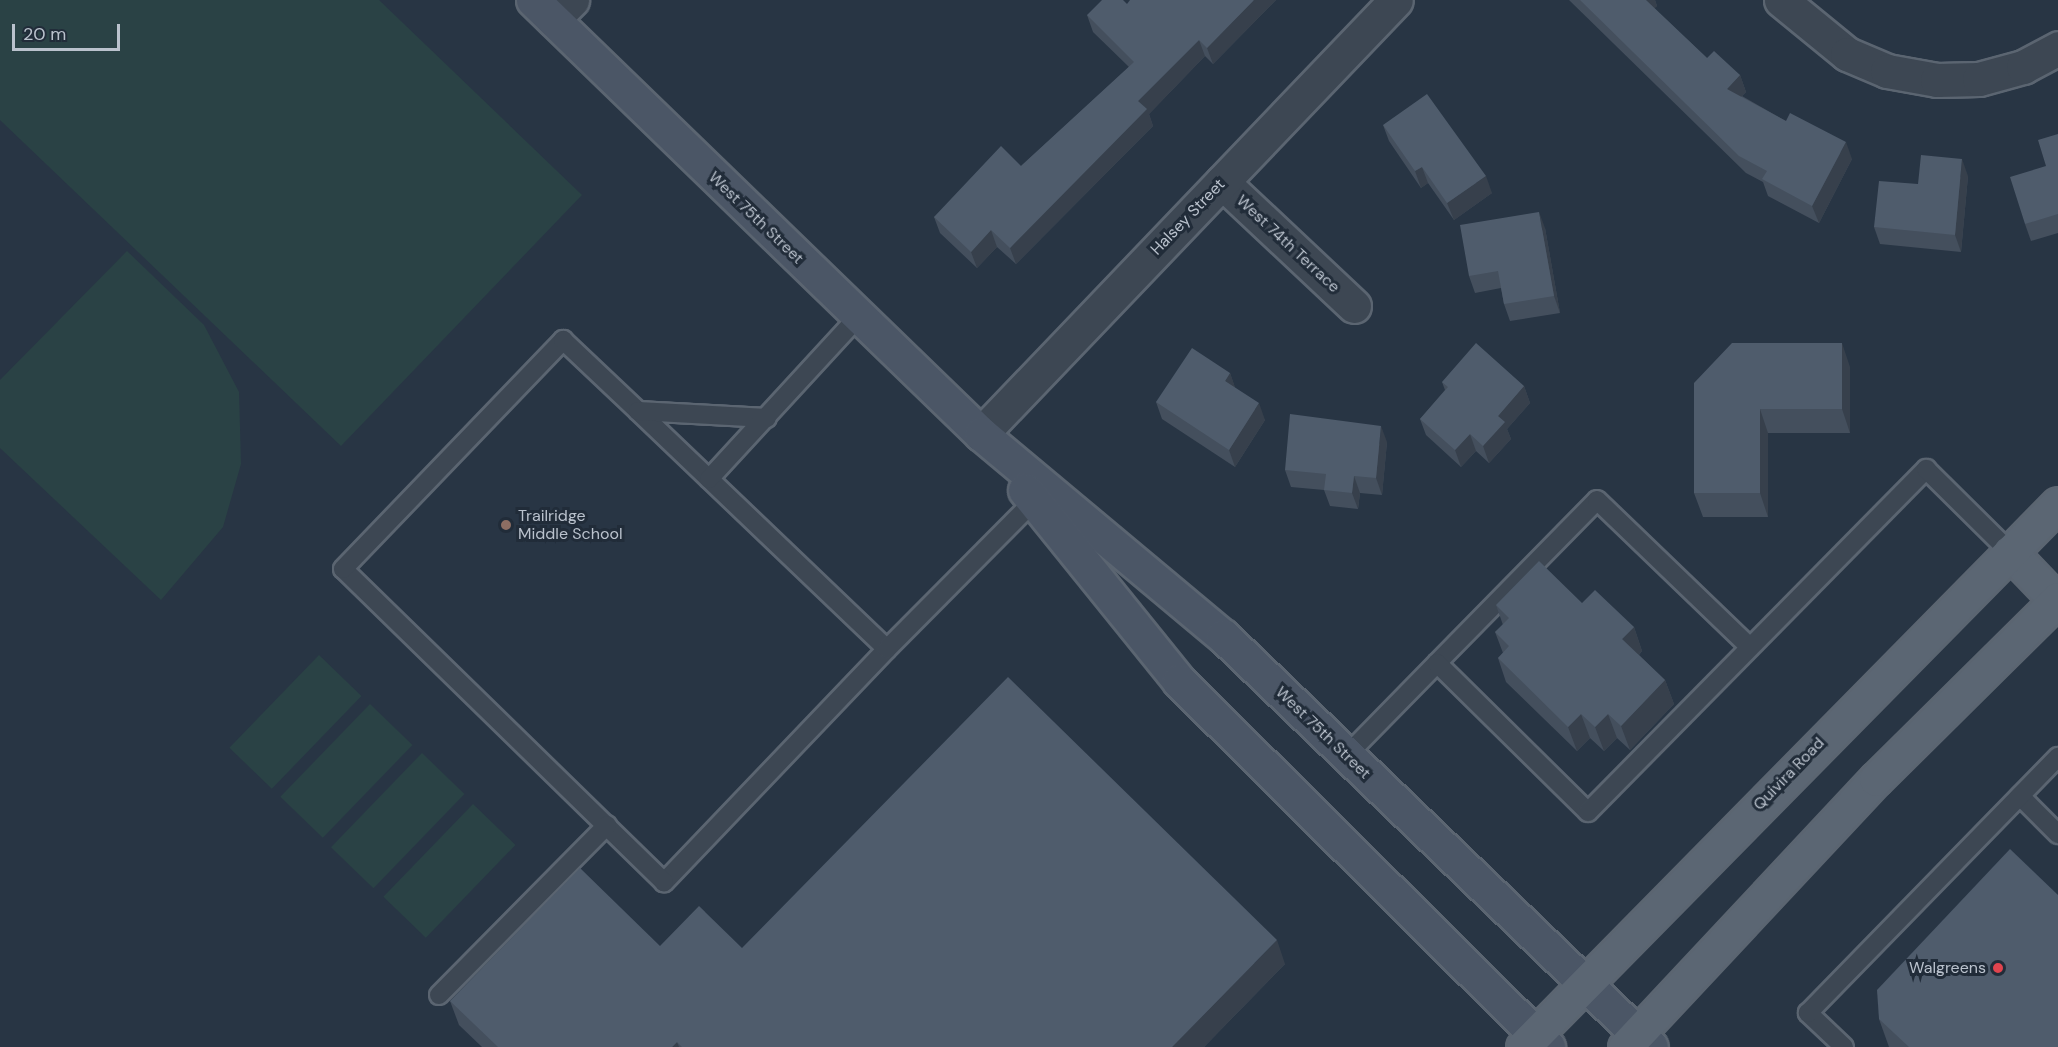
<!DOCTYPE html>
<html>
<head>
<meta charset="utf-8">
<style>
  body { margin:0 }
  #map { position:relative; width:2058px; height:1047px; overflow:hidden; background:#283544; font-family:"DM Sans",sans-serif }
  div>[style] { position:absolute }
  .green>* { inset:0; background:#2a4245; transform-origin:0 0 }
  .roads { filter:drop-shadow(2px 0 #5b6571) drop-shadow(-2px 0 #5b6571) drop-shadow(0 2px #5b6571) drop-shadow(0 -2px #5b6571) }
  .service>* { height:18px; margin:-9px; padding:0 9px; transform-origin:9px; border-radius:9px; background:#3d4753 }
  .minor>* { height:33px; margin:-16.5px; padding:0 16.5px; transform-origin:16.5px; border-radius:16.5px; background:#3d4753 }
  .secondary>* { height:33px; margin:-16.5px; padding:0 16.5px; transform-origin:16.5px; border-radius:16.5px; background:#4b5666 }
  .primary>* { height:33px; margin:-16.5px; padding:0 16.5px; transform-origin:16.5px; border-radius:16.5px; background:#5b6673 }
  .wall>* { inset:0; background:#444f5d }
  .shaded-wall>* { inset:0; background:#37404c }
  .building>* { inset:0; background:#4f5c6c }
  .dots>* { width:16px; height:16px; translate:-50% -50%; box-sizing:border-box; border:3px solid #212c39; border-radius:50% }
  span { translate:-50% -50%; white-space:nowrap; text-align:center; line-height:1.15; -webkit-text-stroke:6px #212c39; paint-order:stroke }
  .street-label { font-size:16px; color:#bac2cd }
  .poi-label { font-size:16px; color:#bac2cd }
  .left { translate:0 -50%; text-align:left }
  .right { translate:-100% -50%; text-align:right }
  .scale { position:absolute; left:12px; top:24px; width:108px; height:27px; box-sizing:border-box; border:3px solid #bac2cd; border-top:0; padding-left:8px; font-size:18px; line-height:21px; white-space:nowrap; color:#bac2cd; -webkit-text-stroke:4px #212c39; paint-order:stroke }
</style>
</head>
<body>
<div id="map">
  <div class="green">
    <div style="clip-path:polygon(0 0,379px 0,582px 195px,341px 446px,0 120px)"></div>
    <div style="clip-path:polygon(127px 251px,204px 325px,239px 392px,241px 464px,223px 527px,161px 600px,0 448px,0 380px)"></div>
    <div style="left:319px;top:655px;width:59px;height:129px;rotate:44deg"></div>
    <div style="left:370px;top:704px;width:59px;height:129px;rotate:44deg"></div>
    <div style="left:422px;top:753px;width:59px;height:131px;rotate:44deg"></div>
    <div style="left:473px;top:804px;width:59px;height:129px;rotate:44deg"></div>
  </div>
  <div class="roads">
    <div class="service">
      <div style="left:638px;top:411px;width:344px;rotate:43.7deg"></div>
      <div style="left:887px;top:649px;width:323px;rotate:133.7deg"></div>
      <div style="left:664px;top:882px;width:448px;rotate:-135.7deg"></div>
      <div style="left:343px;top:569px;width:318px;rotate:-46.1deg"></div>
      <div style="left:563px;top:340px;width:103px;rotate:43.4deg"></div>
      <div style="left:638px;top:411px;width:129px;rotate:3.1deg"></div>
      <div style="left:709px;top:479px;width:220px;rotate:-47.4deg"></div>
      <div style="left:887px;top:649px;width:209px;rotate:-45.2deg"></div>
      <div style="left:1437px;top:663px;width:228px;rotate:-45.5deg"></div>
      <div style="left:1597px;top:500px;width:212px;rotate:43.9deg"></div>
      <div style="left:1347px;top:755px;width:129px;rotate:-45.6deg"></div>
      <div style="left:1437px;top:663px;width:212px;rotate:44.6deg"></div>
      <div style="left:1588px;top:812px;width:482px;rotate:-45.4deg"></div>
      <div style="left:1926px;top:469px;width:118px;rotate:44.7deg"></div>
      <div style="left:2020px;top:796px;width:54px;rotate:45deg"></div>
      <div style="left:439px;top:995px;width:239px;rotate:-45.3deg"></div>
      <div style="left:1844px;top:1047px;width:50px;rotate:-136.6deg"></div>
      <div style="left:1808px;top:1013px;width:358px;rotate:-45.7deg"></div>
    </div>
    <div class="minor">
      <div style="left:1781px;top:0;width:85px;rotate:39.3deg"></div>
      <div style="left:1847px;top:54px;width:43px;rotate:23deg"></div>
      <div style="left:1887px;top:71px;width:51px;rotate:10.2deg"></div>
      <div style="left:1937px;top:80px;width:42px;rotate:-1.4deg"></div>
      <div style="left:1979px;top:79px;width:46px;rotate:-15.3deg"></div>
      <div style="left:2023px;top:67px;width:40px;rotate:-28deg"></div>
      <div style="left:553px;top:19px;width:27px;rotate:-45deg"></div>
      <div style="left:1222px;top:182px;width:181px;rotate:43.2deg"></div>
      <div style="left:981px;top:434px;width:600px;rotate:-46.28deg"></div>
    </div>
    <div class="secondary">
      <div style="left:533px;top:0;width:624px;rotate:44.09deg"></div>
      <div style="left:981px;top:434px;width:315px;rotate:39.9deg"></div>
      <div style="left:1223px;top:636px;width:593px;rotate:43.84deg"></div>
      <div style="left:1025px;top:490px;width:245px;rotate:51.1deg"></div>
      <div style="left:1179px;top:681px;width:520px;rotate:44.77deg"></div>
    </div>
    <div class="primary">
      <div style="left:2010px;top:552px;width:68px;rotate:46.2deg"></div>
      <div style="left:1523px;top:1047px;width:762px;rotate:-45.43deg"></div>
      <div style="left:1625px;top:1047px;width:367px;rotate:-46.9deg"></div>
      <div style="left:1876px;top:779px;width:256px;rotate:-44.7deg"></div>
    </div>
  </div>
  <div class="wall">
    <div style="clip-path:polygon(1276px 0,1213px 64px,1205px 56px,1149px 114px,1153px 126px,1016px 264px,997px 247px,977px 268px,940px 233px,934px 217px,1021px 166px,1129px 67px,1093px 32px,1087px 15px,1127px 4px)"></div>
    <div style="clip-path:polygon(1569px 0,1655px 0,1657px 6px,1654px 8px,1707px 58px,1740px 75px,1746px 92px,1742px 96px,1852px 159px,1819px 223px,1768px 196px,1763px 182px,1746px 173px)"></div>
    <div style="clip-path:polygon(1383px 125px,1492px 193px,1454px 220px,1428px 183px,1421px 188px,1389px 141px)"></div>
    <div style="clip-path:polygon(2058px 134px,2058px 233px,2031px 241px,2025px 224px)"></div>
    <div style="clip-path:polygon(1968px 176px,1961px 252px,1880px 244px,1874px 227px,1918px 184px)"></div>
    <div style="clip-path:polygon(1545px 228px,1560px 313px,1510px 321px,1504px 304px,1501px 288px,1475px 293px,1469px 276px)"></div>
    <div style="clip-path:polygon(1850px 367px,1850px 433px,1768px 433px,1768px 517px,1703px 517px,1694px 493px,1694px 383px)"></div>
    <div style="clip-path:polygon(1230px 373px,1235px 388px,1265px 420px,1235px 467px,1162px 419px,1156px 402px)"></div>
    <div style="clip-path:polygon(1442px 382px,1524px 386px,1530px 403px,1507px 429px,1511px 439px,1489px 463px,1476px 451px,1461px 467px,1426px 435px,1420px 419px,1445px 390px)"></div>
    <div style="clip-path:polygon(1387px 442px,1382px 495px,1360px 493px,1358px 509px,1330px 506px,1324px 490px,1291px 487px,1285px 470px)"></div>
    <div style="clip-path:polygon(1582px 603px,1634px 627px,1642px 651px,1639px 655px,1665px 680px,1674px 704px,1630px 750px,1617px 738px,1604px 751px,1590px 738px,1577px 751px,1506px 682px,1498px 658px,1503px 653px,1495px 632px,1503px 625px,1496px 605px)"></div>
    <div style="clip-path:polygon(660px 946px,742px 948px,1285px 964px,1204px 1047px,482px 1047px,459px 1025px,450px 1001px)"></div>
    <div style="clip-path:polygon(1879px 1019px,2058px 1047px,1889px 1047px)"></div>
  </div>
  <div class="shaded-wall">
    <div style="clip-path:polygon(1254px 0,1276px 0,1213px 64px,1207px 48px)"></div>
    <div style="clip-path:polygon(1644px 0,1655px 0,1657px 6px,1649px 14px)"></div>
    <div style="clip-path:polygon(1199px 40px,1205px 56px,1149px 114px,1153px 126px,1016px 264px,1010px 248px,1138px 101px)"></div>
    <div style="clip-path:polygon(1740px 75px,1746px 92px,1733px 105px,1727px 89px)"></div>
    <div style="clip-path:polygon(1846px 142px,1852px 159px,1819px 223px,1812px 206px)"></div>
    <div style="clip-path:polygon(1962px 159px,1968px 176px,1961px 252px,1955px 235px)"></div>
    <div style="clip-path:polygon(1422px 167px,1428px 183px,1421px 188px,1415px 171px)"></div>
    <div style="clip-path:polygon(1486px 176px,1492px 193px,1454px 220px,1447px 203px)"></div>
    <div style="clip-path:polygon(1539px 212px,1545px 228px,1560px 313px,1554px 296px)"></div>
    <div style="clip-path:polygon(991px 230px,997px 247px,977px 268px,971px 252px)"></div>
    <div style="clip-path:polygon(1842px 343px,1850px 367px,1850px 433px,1842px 409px)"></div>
    <div style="clip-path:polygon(1230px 373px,1236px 390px,1225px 381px)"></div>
    <div style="clip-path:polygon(1524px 386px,1530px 403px,1507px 429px,1511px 439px,1489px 463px,1483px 446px,1498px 416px)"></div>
    <div style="clip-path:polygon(1259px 403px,1265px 420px,1235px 467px,1229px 450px)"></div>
    <div style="clip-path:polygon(1760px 409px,1768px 433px,1768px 517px,1760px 493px)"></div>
    <div style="clip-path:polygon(1381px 426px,1387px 442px,1382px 495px,1376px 478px)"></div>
    <div style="clip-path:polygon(1470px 434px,1476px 451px,1461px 467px,1455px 450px)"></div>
    <div style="clip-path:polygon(1354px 476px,1360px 493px,1358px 509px,1352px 493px)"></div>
    <div style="clip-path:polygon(1634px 627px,1642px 651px,1631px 663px,1622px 639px)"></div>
    <div style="clip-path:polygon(1665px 680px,1674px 704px,1630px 750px,1621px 726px)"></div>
    <div style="clip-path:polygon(1581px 714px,1590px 738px,1577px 751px,1568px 727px)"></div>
    <div style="clip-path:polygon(1608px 714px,1617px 738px,1604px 751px,1595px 727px)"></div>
    <div style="clip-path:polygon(1277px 940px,1285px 964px,1204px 1047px,1172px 1047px)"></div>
    <div style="clip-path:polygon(677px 1042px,679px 1047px,672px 1047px)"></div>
  </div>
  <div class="building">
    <div style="clip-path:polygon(1102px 0,1123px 0,1127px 4px,1130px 0,1254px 0,1207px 48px,1199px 40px,1138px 101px,1147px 109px,1010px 248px,991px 230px,971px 252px,934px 217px,1001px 146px,1021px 166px,1134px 62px,1087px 15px)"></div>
    <div style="clip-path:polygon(1580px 0,1646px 0,1707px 58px,1714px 51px,1740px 75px,1727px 89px,1786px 121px,1790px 113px,1846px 142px,1812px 206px,1762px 179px,1767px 171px,1739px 156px)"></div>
    <div style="clip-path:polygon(1427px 94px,1486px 176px,1447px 203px,1422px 167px,1415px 171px,1383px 125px)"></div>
    <div style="clip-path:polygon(2058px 134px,2058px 214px,2025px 224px,2010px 177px,2046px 166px,2038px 140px)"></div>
    <div style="clip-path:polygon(1921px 155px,1962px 159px,1955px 235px,1874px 227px,1879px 181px,1918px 184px)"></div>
    <div style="clip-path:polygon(1539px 212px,1554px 296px,1504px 304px,1498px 271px,1469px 276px,1460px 225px)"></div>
    <div style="clip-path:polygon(1476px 343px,1524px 386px,1498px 416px,1505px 422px,1483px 446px,1470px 434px,1455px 450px,1420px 419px,1448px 387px,1442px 382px)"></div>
    <div style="clip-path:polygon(1732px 343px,1842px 343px,1842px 409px,1760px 409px,1760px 493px,1694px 493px,1694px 383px)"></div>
    <div style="clip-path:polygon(1192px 348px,1230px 373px,1225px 381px,1259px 403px,1229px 450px,1156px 402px)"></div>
    <div style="clip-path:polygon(1290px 414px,1381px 426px,1376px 478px,1354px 476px,1352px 493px,1324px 490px,1326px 474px,1285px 470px)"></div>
    <div style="clip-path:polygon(1539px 561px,1582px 603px,1595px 590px,1634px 627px,1622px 639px,1665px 680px,1621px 726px,1608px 714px,1595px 727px,1581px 714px,1568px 727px,1498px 658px,1509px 646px,1495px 632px,1509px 618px,1496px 605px)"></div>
    <div style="clip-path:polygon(1008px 677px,1277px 940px,1172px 1047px,682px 1047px,677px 1042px,672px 1047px,498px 1047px,450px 1001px,580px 868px,660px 946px,699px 906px,742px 948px)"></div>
    <div style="clip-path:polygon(2010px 849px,2058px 895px,2058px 1047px,1909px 1047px,1879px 1019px,1877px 990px)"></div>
  </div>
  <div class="dots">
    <div style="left:506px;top:525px;background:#8d6e63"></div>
    <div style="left:1998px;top:968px;background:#e0444e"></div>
  </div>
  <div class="street-label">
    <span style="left:1188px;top:217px;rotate:-46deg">Halsey Street</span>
    <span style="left:756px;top:218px;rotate:44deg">West 75th Street</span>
    <span style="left:1288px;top:244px;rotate:43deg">West 74th Terrace</span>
    <span style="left:1323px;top:733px;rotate:44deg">West 75th Street</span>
    <span style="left:1789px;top:774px;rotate:-46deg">Quivira Road</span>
  </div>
  <div class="poi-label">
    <span class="left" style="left:518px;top:525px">Trailridge<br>Middle School</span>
    <span class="right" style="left:1986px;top:968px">Walgreens</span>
  </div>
  <div class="scale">20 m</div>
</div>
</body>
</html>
